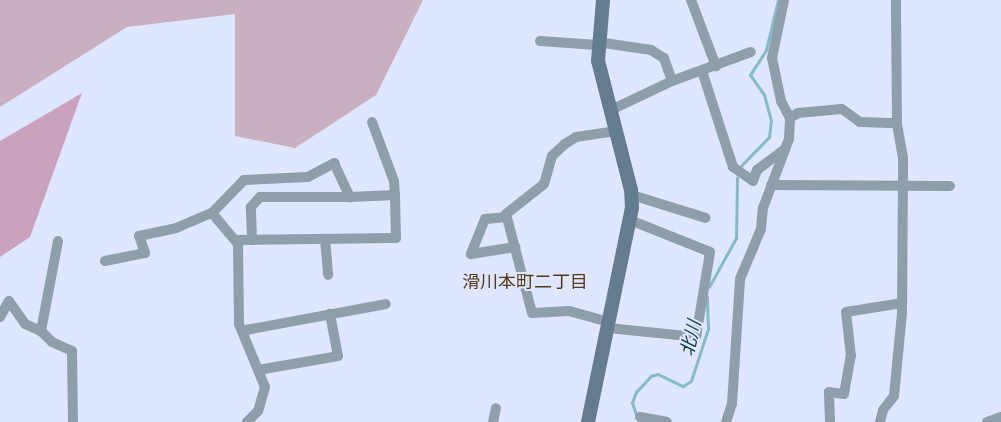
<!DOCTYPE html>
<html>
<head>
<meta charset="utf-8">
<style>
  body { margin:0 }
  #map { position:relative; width:1001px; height:422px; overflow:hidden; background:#dfe6ff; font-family:Manrope,"Noto Sans JP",sans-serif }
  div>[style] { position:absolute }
  .green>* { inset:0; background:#c9afc0 }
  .forest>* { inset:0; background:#c9a2bd }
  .stream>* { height:2.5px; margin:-1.25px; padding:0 1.25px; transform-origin:1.25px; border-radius:1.25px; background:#84bcc4 }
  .street>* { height:10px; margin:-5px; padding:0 5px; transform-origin:5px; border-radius:5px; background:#8e9fab }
  .secondary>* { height:14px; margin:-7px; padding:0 7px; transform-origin:7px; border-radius:7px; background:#637c8e }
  span { translate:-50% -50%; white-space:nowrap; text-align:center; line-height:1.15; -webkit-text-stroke:4px #dfe6ff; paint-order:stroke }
  .neighbourhood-label { font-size:18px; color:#523b18 }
  .water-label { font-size:18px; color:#0a3f45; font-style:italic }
</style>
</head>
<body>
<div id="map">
  <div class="green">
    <div style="clip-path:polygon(0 0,423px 0,376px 95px,295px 148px,235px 136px,235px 14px,127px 27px,0 107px)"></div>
  </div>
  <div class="forest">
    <div style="clip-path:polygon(82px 93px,30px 237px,0 257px,0 141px)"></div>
  </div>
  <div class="stream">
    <div style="left:739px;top:168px;width:43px;rotate:-45.9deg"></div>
    <div style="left:769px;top:137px;width:16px;rotate:-83deg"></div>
    <div style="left:771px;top:121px;width:27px;rotate:-105deg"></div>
    <div style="left:764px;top:95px;width:24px;rotate:-125deg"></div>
    <div style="left:750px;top:75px;width:30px;rotate:-57deg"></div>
    <div style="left:766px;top:50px;width:51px;rotate:-76.5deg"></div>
    <div style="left:709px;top:287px;width:56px;rotate:-61.1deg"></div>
    <div style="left:736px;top:238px;width:60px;rotate:-89deg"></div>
    <div style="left:637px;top:417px;width:15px;rotate:-110deg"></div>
    <div style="left:632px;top:403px;width:12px;rotate:-70deg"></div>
    <div style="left:636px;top:392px;width:22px;rotate:-47deg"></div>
    <div style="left:651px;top:376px;width:7px;rotate:-16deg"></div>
    <div style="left:658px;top:374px;width:28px;rotate:26deg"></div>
    <div style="left:683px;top:386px;width:9px;rotate:-32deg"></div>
    <div style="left:691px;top:381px;width:55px;rotate:-71.9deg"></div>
    <div style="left:708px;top:329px;width:32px;rotate:-92deg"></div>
  </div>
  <div class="street">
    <div style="left:691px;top:0;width:71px;rotate:69.3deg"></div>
    <div style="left:540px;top:41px;width:57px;rotate:4deg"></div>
    <div style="left:597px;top:42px;width:55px;rotate:8.4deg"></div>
    <div style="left:651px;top:50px;width:15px;rotate:32deg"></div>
    <div style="left:664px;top:58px;width:24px;rotate:71deg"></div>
    <div style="left:702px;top:71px;width:101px;rotate:72.1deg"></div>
    <div style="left:733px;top:167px;width:24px;rotate:35deg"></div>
    <div style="left:753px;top:181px;width:12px;rotate:-70deg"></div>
    <div style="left:757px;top:170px;width:35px;rotate:-37deg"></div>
    <div style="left:611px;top:110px;width:68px;rotate:-25.4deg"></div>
    <div style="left:672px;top:81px;width:84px;rotate:-20.2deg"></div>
    <div style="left:790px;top:118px;width:9px;rotate:-32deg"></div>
    <div style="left:798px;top:113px;width:44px;rotate:-5.2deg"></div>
    <div style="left:842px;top:109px;width:22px;rotate:36deg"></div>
    <div style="left:860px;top:122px;width:37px;rotate:2deg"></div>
    <div style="left:372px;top:122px;width:63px;rotate:69.6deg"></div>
    <div style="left:394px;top:181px;width:14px;rotate:86deg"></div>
    <div style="left:771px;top:185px;width:179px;rotate:0.3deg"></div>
    <div style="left:632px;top:195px;width:77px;rotate:17.3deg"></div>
    <div style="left:212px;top:213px;width:46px;rotate:-45.9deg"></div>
    <div style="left:244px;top:180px;width:64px;rotate:-2.7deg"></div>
    <div style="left:308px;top:177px;width:30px;rotate:-28deg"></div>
    <div style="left:334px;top:163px;width:38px;rotate:65deg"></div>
    <div style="left:350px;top:197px;width:45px;rotate:-2.5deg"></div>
    <div style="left:395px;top:195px;width:43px;rotate:88.7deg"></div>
    <div style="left:396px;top:238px;width:161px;rotate:179.3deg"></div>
    <div style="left:507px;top:217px;width:22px;rotate:175deg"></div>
    <div style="left:485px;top:219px;width:38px;rotate:112deg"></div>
    <div style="left:471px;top:254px;width:45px;rotate:-9deg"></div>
    <div style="left:325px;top:239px;width:36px;rotate:85deg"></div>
    <div style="left:252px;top:240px;width:33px;rotate:-92deg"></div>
    <div style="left:251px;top:207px;width:13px;rotate:-48deg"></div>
    <div style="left:260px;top:197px;width:90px"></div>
    <div style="left:58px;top:241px;width:92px;rotate:100.7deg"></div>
    <div style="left:41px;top:331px;width:16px;rotate:45deg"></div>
    <div style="left:52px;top:342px;width:22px;rotate:24deg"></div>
    <div style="left:72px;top:351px;width:71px;rotate:89.2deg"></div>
    <div style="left:105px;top:261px;width:41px;rotate:-11.3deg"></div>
    <div style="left:145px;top:253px;width:18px;rotate:-109deg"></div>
    <div style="left:139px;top:236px;width:38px;rotate:-12deg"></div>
    <div style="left:176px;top:228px;width:39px;rotate:-23deg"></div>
    <div style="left:212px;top:213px;width:40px;rotate:50deg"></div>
    <div style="left:238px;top:244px;width:80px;rotate:89.3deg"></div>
    <div style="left:239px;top:324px;width:68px;rotate:67.6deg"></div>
    <div style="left:265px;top:387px;width:25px;rotate:106deg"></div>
    <div style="left:258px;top:411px;width:16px;rotate:135deg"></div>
    <div style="left:0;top:317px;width:18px;rotate:-61deg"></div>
    <div style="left:9px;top:301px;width:28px;rotate:55deg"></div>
    <div style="left:25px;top:324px;width:17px;rotate:24deg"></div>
    <div style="left:609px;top:322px;width:41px;rotate:-164.6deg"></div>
    <div style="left:569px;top:311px;width:37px;rotate:177deg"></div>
    <div style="left:532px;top:313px;width:102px;rotate:-104.7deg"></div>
    <div style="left:506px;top:214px;width:48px;rotate:-38.3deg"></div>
    <div style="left:544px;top:184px;width:29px;rotate:-74deg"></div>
    <div style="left:552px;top:156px;width:18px;rotate:-43deg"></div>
    <div style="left:565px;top:144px;width:13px;rotate:-32deg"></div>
    <div style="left:576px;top:137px;width:40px;rotate:-8.5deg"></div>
    <div style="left:608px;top:328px;width:88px;rotate:5.8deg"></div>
    <div style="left:696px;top:337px;width:86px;rotate:-80.6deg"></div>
    <div style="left:710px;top:252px;width:86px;rotate:-158.2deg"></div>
    <div style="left:246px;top:330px;width:142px;rotate:-10.5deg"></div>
    <div style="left:258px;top:370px;width:81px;rotate:-9.9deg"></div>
    <div style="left:338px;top:356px;width:43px;rotate:-100.8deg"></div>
    <div style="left:640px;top:417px;width:27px;rotate:10deg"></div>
    <div style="left:493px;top:422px;width:14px;rotate:-78deg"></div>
    <div style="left:726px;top:422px;width:19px;rotate:-72deg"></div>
    <div style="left:732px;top:404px;width:125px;rotate:-86.3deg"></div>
    <div style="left:740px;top:279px;width:54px;rotate:-67.2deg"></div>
    <div style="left:761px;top:229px;width:21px;rotate:-85deg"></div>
    <div style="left:763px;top:208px;width:74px;rotate:-69.4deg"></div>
    <div style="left:789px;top:139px;width:21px;rotate:-87deg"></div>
    <div style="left:790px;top:118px;width:19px;rotate:-118deg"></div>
    <div style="left:781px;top:101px;width:44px;rotate:-101.8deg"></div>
    <div style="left:772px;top:58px;width:59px;rotate:-78.3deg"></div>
    <div style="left:830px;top:422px;width:30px;rotate:-92deg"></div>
    <div style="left:829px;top:392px;width:15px;rotate:8deg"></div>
    <div style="left:844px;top:394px;width:39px;rotate:-80deg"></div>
    <div style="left:851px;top:356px;width:44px;rotate:-96.5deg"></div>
    <div style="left:846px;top:312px;width:57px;rotate:-9.1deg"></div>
    <div style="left:880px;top:422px;width:12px;rotate:-76deg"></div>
    <div style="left:883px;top:410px;width:18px;rotate:-52deg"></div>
    <div style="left:894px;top:396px;width:83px;rotate:-84.5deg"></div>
    <div style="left:902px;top:313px;width:155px;rotate:-89.6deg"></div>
    <div style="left:903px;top:158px;width:36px;rotate:-100deg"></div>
    <div style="left:897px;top:123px;width:123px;rotate:-90.5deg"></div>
    <div style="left:987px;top:422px;width:15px;rotate:-20deg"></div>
  </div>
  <div class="secondary">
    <div style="left:588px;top:422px;width:218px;rotate:-78.4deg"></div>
    <div style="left:632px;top:208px;width:18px;rotate:-93deg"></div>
    <div style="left:631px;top:190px;width:133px;rotate:-104.3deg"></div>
    <div style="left:598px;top:61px;width:61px;rotate:-85.3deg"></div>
  </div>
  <div class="neighbourhood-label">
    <span style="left:525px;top:281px">滑川本町二丁目</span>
  </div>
  <div class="water-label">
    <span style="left:690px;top:338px;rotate:-77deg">北川</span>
  </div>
</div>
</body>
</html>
